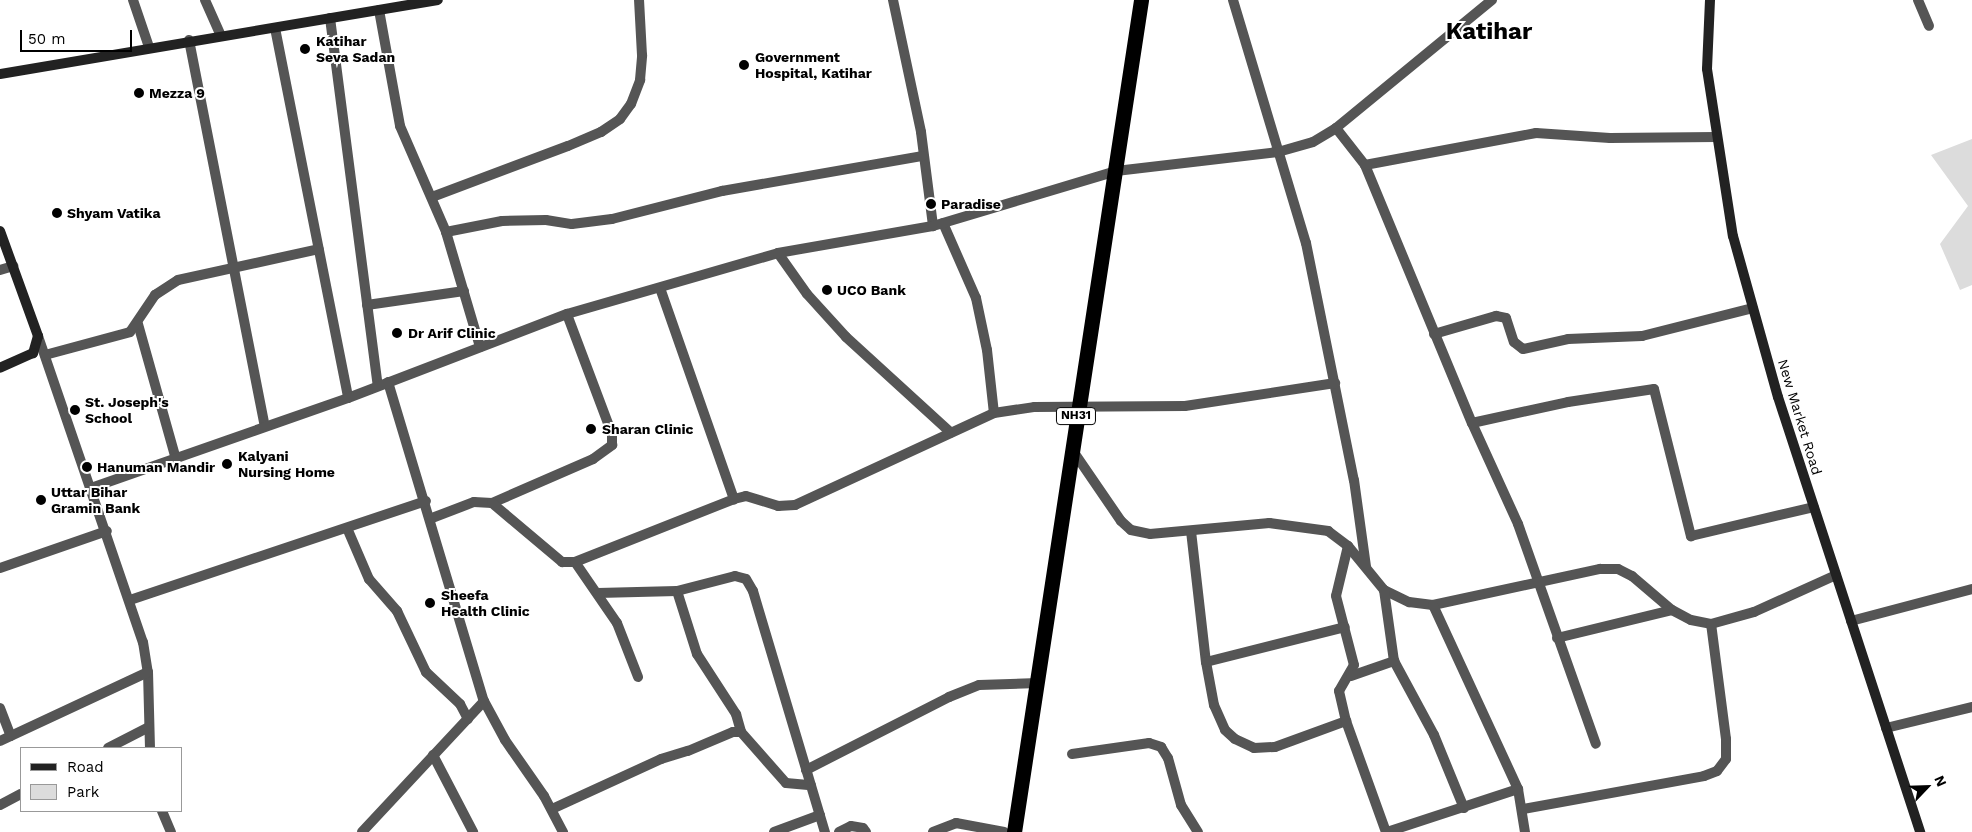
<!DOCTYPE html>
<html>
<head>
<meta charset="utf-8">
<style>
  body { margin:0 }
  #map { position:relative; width:1972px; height:832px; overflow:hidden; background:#fff; font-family:"Work Sans",sans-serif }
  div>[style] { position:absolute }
  .green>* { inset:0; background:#dcdcdc }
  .street>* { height:10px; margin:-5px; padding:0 5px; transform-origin:5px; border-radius:5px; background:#555 }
  .secondary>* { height:10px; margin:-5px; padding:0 5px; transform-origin:5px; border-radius:5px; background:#222 }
  .highway>* { height:15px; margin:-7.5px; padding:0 7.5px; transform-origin:7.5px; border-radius:7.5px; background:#000 }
  .dots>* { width:14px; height:14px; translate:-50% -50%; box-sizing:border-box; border:2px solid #fff; border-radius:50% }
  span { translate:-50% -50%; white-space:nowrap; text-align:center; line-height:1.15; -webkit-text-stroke:4px #fff; paint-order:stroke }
  .shield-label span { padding:1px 4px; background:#fff; border:1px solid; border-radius:4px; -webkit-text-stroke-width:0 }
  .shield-label { font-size:12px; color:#000; font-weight:700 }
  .poi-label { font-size:14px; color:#000; font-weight:700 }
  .left { translate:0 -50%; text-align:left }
  .street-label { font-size:14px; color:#000 }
  .town-label { font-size:24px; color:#000; font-weight:700 }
  .legend { position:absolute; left:20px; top:747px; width:162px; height:65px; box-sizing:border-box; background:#fff; border:1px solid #999; margin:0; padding:6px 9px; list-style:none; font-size:15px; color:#000 }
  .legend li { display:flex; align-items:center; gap:10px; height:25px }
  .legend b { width:25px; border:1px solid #999 }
  .north { position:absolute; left:1902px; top:762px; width:50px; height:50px; -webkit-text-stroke:4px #fff; paint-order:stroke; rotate:66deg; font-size:14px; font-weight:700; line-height:20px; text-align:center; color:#000 }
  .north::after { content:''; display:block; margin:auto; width:18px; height:22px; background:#000; clip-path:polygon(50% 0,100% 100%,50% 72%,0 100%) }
  .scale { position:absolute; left:20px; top:30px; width:112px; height:22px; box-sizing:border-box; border:2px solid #000; border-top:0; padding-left:6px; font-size:15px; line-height:18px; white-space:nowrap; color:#000; -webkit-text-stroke:4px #fff; paint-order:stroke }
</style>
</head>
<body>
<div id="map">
  <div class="green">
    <div style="clip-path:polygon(1972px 139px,1972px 285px,1960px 290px,1940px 244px,1968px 206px,1931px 155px)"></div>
  </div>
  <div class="street">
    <div style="left:133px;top:0;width:50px;rotate:71.2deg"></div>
    <div style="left:205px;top:0;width:39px;rotate:66deg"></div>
    <div style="left:893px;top:0;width:135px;rotate:78deg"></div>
    <div style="left:921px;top:132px;width:95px;rotate:82.7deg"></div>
    <div style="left:1233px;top:0;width:254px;rotate:73.3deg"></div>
    <div style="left:1306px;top:243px;width:242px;rotate:78.6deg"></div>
    <div style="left:1354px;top:480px;width:88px;rotate:82.1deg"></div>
    <div style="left:1918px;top:0;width:28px;rotate:67deg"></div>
    <div style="left:379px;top:10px;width:118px;rotate:79.7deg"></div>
    <div style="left:400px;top:126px;width:116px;rotate:66.5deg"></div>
    <div style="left:446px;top:232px;width:120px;rotate:73.5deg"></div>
    <div style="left:330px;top:18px;width:371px;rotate:82.6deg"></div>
    <div style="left:275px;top:28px;width:377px;rotate:78.8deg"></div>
    <div style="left:189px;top:40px;width:393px;rotate:78.9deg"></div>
    <div style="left:1336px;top:128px;width:47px;rotate:51.9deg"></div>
    <div style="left:1365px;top:165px;width:279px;rotate:67.5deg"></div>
    <div style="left:1472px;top:423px;width:111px;rotate:65.5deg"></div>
    <div style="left:1518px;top:524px;width:233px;rotate:70.5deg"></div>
    <div style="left:1365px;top:165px;width:174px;rotate:-10.6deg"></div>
    <div style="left:1536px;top:133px;width:74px;rotate:3.9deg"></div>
    <div style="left:1610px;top:138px;width:106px;rotate:-0.5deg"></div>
    <div style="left:432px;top:197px;width:145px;rotate:-20.6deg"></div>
    <div style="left:568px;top:146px;width:36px;rotate:-23deg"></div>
    <div style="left:601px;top:132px;width:23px;rotate:-34deg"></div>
    <div style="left:620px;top:119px;width:19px;rotate:-54deg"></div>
    <div style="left:631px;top:104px;width:26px;rotate:-69deg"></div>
    <div style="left:640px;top:80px;width:25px;rotate:-85deg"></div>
    <div style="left:642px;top:55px;width:55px;rotate:-93.1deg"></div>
    <div style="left:943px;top:223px;width:82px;rotate:66.3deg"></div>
    <div style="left:976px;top:298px;width:53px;rotate:78.1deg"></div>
    <div style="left:987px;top:350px;width:63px;rotate:83.7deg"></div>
    <div style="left:446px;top:232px;width:57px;rotate:-11.1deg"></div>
    <div style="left:502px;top:221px;width:44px;rotate:-1.3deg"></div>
    <div style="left:546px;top:220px;width:26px;rotate:9deg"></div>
    <div style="left:572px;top:224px;width:40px;rotate:-7.1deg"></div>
    <div style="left:612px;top:219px;width:114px;rotate:-14.3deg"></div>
    <div style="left:722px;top:191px;width:204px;rotate:-9.9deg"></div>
    <div style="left:778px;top:253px;width:50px;rotate:54.7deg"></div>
    <div style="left:807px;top:294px;width:58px;rotate:47.8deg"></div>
    <div style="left:846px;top:337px;width:142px;rotate:42.4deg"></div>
    <div style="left:0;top:270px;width:14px;rotate:-17deg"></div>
    <div style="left:660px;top:288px;width:224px;rotate:70.7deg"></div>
    <div style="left:367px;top:305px;width:98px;rotate:-8.2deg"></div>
    <div style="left:138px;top:324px;width:140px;rotate:74.3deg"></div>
    <div style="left:1434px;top:334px;width:65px;rotate:-16.2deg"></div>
    <div style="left:1496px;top:316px;width:10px;rotate:11deg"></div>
    <div style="left:1506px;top:318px;width:25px;rotate:72deg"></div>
    <div style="left:1514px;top:342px;width:11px;rotate:38deg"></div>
    <div style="left:1523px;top:349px;width:46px;rotate:-12.5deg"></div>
    <div style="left:1568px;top:339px;width:74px;rotate:-2.3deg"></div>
    <div style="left:1642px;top:336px;width:114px;rotate:-14.2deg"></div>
    <div style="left:38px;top:336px;width:324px;rotate:71.1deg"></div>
    <div style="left:143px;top:642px;width:30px;rotate:81deg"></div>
    <div style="left:148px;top:672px;width:76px;rotate:88.5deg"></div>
    <div style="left:45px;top:355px;width:88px;rotate:-15.1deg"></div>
    <div style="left:130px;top:332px;width:45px;rotate:-56deg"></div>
    <div style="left:155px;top:295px;width:27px;rotate:-33deg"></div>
    <div style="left:178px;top:280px;width:144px;rotate:-12.4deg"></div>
    <div style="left:388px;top:382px;width:333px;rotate:73.3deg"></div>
    <div style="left:484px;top:701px;width:44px;rotate:61.7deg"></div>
    <div style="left:505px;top:740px;width:68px;rotate:55.1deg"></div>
    <div style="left:544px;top:796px;width:41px;rotate:62.2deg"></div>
    <div style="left:1472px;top:423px;width:98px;rotate:-12.3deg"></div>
    <div style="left:1568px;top:402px;width:87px;rotate:-8.6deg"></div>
    <div style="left:1654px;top:389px;width:152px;rotate:75.9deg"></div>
    <div style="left:1691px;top:536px;width:126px;rotate:-13.3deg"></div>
    <div style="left:1071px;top:448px;width:88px;rotate:55.6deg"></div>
    <div style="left:1121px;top:521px;width:13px;rotate:42deg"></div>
    <div style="left:1131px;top:530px;width:19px;rotate:12deg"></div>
    <div style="left:1150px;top:534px;width:120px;rotate:-5.3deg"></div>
    <div style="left:1269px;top:523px;width:60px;rotate:7.7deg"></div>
    <div style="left:1328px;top:531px;width:25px;rotate:37deg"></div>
    <div style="left:1348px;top:546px;width:57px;rotate:50.7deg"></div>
    <div style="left:1384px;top:590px;width:28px;rotate:26deg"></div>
    <div style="left:1409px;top:602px;width:24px;rotate:7deg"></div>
    <div style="left:1433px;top:605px;width:171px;rotate:-12.2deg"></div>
    <div style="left:1600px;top:569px;width:18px"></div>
    <div style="left:1618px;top:569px;width:16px;rotate:27deg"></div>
    <div style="left:1632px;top:576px;width:52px;rotate:40.4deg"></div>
    <div style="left:1672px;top:610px;width:21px;rotate:28deg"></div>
    <div style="left:1691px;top:620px;width:20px;rotate:11deg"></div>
    <div style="left:1711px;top:624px;width:45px;rotate:-15.6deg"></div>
    <div style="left:1754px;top:612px;width:90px;rotate:-24.3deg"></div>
    <div style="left:91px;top:488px;width:272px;rotate:-19.3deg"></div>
    <div style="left:348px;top:398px;width:235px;rotate:-21deg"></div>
    <div style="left:567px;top:314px;width:220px;rotate:-16.1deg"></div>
    <div style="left:778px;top:253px;width:157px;rotate:-9.9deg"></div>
    <div style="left:933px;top:226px;width:191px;rotate:-16.7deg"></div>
    <div style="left:1116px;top:171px;width:163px;rotate:-6.7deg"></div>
    <div style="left:1278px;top:152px;width:36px;rotate:-16deg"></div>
    <div style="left:1313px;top:142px;width:27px;rotate:-31deg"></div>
    <div style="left:1336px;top:128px;width:202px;rotate:-39.4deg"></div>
    <div style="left:492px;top:503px;width:110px;rotate:-23.5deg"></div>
    <div style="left:593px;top:459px;width:24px;rotate:-36deg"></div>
    <div style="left:612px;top:445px;width:11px;rotate:-90deg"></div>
    <div style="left:612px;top:434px;width:128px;rotate:-110.6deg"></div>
    <div style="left:432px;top:518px;width:45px;rotate:-20.9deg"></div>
    <div style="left:474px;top:502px;width:18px;rotate:3deg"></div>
    <div style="left:492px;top:503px;width:92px;rotate:40.1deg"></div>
    <div style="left:562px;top:562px;width:13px"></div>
    <div style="left:575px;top:562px;width:171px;rotate:-21.6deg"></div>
    <div style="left:734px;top:499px;width:12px;rotate:-14deg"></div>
    <div style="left:746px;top:496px;width:34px;rotate:17deg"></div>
    <div style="left:778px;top:506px;width:17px;rotate:-3deg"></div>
    <div style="left:795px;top:505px;width:219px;rotate:-24.8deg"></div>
    <div style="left:994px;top:413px;width:40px;rotate:-8.5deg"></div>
    <div style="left:1034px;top:407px;width:151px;rotate:-0.4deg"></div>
    <div style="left:1185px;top:406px;width:152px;rotate:-8.7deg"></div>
    <div style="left:347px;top:528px;width:56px;rotate:66.7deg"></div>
    <div style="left:369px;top:579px;width:43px;rotate:48.8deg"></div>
    <div style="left:397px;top:611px;width:68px;rotate:64.6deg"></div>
    <div style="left:426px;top:672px;width:47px;rotate:43.3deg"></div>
    <div style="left:460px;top:704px;width:17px;rotate:62deg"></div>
    <div style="left:1191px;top:531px;width:132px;rotate:83.5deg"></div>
    <div style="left:1206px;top:662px;width:44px;rotate:79.5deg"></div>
    <div style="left:1214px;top:705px;width:27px;rotate:66deg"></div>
    <div style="left:1225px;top:730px;width:13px;rotate:42deg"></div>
    <div style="left:1235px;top:739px;width:21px;rotate:25deg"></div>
    <div style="left:1254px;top:748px;width:21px;rotate:-3deg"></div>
    <div style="left:1275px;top:747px;width:76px;rotate:-20.1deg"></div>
    <div style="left:1348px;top:546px;width:51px;rotate:103.5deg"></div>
    <div style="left:1336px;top:596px;width:71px;rotate:75.4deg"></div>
    <div style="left:1354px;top:665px;width:30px;rotate:120deg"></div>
    <div style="left:1339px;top:691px;width:31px;rotate:77deg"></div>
    <div style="left:1346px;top:721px;width:118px;rotate:70.2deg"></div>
    <div style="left:575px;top:562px;width:74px;rotate:55.5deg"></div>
    <div style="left:617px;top:623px;width:58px;rotate:68.7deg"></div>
    <div style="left:0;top:568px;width:113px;rotate:-19.1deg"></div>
    <div style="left:1384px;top:590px;width:72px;rotate:82deg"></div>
    <div style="left:1394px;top:661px;width:84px;rotate:61.6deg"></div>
    <div style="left:1434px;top:735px;width:79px;rotate:67.7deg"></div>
    <div style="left:677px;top:591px;width:66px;rotate:72.4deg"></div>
    <div style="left:697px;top:654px;width:72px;rotate:57deg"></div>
    <div style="left:736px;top:714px;width:19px;rotate:74deg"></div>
    <div style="left:598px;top:593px;width:79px;rotate:-1.5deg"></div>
    <div style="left:677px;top:591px;width:60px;rotate:-14.5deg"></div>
    <div style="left:735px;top:576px;width:11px;rotate:15deg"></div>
    <div style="left:746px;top:579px;width:14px;rotate:60deg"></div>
    <div style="left:753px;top:591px;width:252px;rotate:73.4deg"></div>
    <div style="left:130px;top:600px;width:312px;rotate:-18.5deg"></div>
    <div style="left:1433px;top:605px;width:203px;rotate:65.2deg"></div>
    <div style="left:1518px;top:789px;width:44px;rotate:80.8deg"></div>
    <div style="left:1851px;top:621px;width:125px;rotate:-14.8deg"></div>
    <div style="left:1557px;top:638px;width:118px;rotate:-13.7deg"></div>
    <div style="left:1206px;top:662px;width:143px;rotate:-14.1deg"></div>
    <div style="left:1351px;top:676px;width:46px;rotate:-19.2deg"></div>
    <div style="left:0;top:708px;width:30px;rotate:69deg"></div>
    <div style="left:1886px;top:728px;width:89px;rotate:-13.7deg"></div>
    <div style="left:0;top:741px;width:163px;rotate:-25deg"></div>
    <div style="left:108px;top:748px;width:46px;rotate:-27.1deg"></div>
    <div style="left:1072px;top:754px;width:78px;rotate:-8.1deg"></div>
    <div style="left:1149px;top:743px;width:13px;rotate:18deg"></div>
    <div style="left:1161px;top:747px;width:13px;rotate:58deg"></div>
    <div style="left:1168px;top:758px;width:49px;rotate:74.5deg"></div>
    <div style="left:1181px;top:805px;width:32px;rotate:58deg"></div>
    <div style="left:433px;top:755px;width:87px;rotate:62.5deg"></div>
    <div style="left:806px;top:770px;width:161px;rotate:-27deg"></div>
    <div style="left:949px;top:697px;width:32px;rotate:-22deg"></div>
    <div style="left:979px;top:685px;width:59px;rotate:-1.9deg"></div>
    <div style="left:0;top:805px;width:24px;rotate:-28deg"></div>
    <div style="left:552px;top:809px;width:120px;rotate:-24.6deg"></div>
    <div style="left:661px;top:759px;width:28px;rotate:-17deg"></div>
    <div style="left:688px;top:751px;width:49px;rotate:-22.9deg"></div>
    <div style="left:733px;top:732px;width:8px"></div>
    <div style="left:741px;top:732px;width:68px;rotate:48.6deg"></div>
    <div style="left:786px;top:783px;width:25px;rotate:5deg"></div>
    <div style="left:1523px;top:809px;width:184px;rotate:-10.3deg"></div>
    <div style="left:1704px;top:776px;width:14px;rotate:-21deg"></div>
    <div style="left:1717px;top:771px;width:15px;rotate:-53deg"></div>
    <div style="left:1726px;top:759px;width:20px;rotate:-90deg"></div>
    <div style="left:1726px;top:739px;width:116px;rotate:-97.4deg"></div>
    <div style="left:162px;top:811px;width:23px;rotate:67deg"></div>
    <div style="left:362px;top:832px;width:179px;rotate:-47deg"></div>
    <div style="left:774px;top:832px;width:49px;rotate:-20.3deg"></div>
    <div style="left:839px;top:832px;width:13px;rotate:-27deg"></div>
    <div style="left:851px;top:826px;width:12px;rotate:9deg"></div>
    <div style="left:863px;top:828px;width:5px;rotate:53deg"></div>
    <div style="left:933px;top:832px;width:25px;rotate:-21deg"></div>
    <div style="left:956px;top:823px;width:49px;rotate:10.6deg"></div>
    <div style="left:1387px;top:832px;width:138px;rotate:-18.2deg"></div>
  </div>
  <div class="secondary">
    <div style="left:1710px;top:0;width:69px;rotate:92.5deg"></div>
    <div style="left:1707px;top:69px;width:169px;rotate:81.2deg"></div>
    <div style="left:1733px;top:236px;width:167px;rotate:74.4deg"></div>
    <div style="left:1778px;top:397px;width:458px;rotate:71.9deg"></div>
    <div style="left:0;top:74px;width:444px;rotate:-9.6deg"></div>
    <div style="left:0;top:231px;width:112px;rotate:70.1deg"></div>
    <div style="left:38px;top:336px;width:18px;rotate:106deg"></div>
    <div style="left:33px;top:353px;width:36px;rotate:156deg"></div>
  </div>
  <div class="highway">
    <div style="left:1014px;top:832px;width:842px;rotate:-81.32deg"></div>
  </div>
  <div class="dots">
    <div style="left:305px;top:49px;background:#000"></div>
    <div style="left:744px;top:65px;background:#000"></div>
    <div style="left:139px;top:93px;background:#000"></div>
    <div style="left:931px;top:204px;background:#000"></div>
    <div style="left:57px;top:213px;background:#000"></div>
    <div style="left:827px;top:290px;background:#000"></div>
    <div style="left:397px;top:333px;background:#000"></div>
    <div style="left:75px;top:410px;background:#000"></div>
    <div style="left:591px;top:429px;background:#000"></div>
    <div style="left:227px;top:464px;background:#000"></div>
    <div style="left:87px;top:467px;background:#000"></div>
    <div style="left:41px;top:500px;background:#000"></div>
    <div style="left:430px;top:603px;background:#000"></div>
  </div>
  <div class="shield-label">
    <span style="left:1076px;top:416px">NH31</span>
  </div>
  <div class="poi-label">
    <span class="left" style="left:316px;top:49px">Katihar<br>Seva Sadan</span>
    <span class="left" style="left:755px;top:65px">Government<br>Hospital, Katihar</span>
    <span class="left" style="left:149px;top:93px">Mezza 9</span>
    <span class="left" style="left:941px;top:204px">Paradise</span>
    <span class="left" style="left:67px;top:213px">Shyam Vatika</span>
    <span class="left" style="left:837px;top:290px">UCO Bank</span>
    <span class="left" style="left:408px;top:333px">Dr Arif Clinic</span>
    <span class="left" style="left:85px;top:410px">St. Joseph's<br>School</span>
    <span class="left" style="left:602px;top:429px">Sharan Clinic</span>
    <span class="left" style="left:238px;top:464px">Kalyani<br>Nursing Home</span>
    <span class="left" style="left:97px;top:467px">Hanuman Mandir</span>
    <span class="left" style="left:51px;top:500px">Uttar Bihar<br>Gramin Bank</span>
    <span class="left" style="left:441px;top:603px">Sheefa<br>Health Clinic</span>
  </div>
  <div class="street-label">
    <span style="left:1800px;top:417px;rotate:73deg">New Market Road</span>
  </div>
  <div class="town-label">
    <span style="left:1489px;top:32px">Katihar</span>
  </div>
  <ul class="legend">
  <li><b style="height:6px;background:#222"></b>Road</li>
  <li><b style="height:14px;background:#dcdcdc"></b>Park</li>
  </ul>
  <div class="north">N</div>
  <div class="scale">50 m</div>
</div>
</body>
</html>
